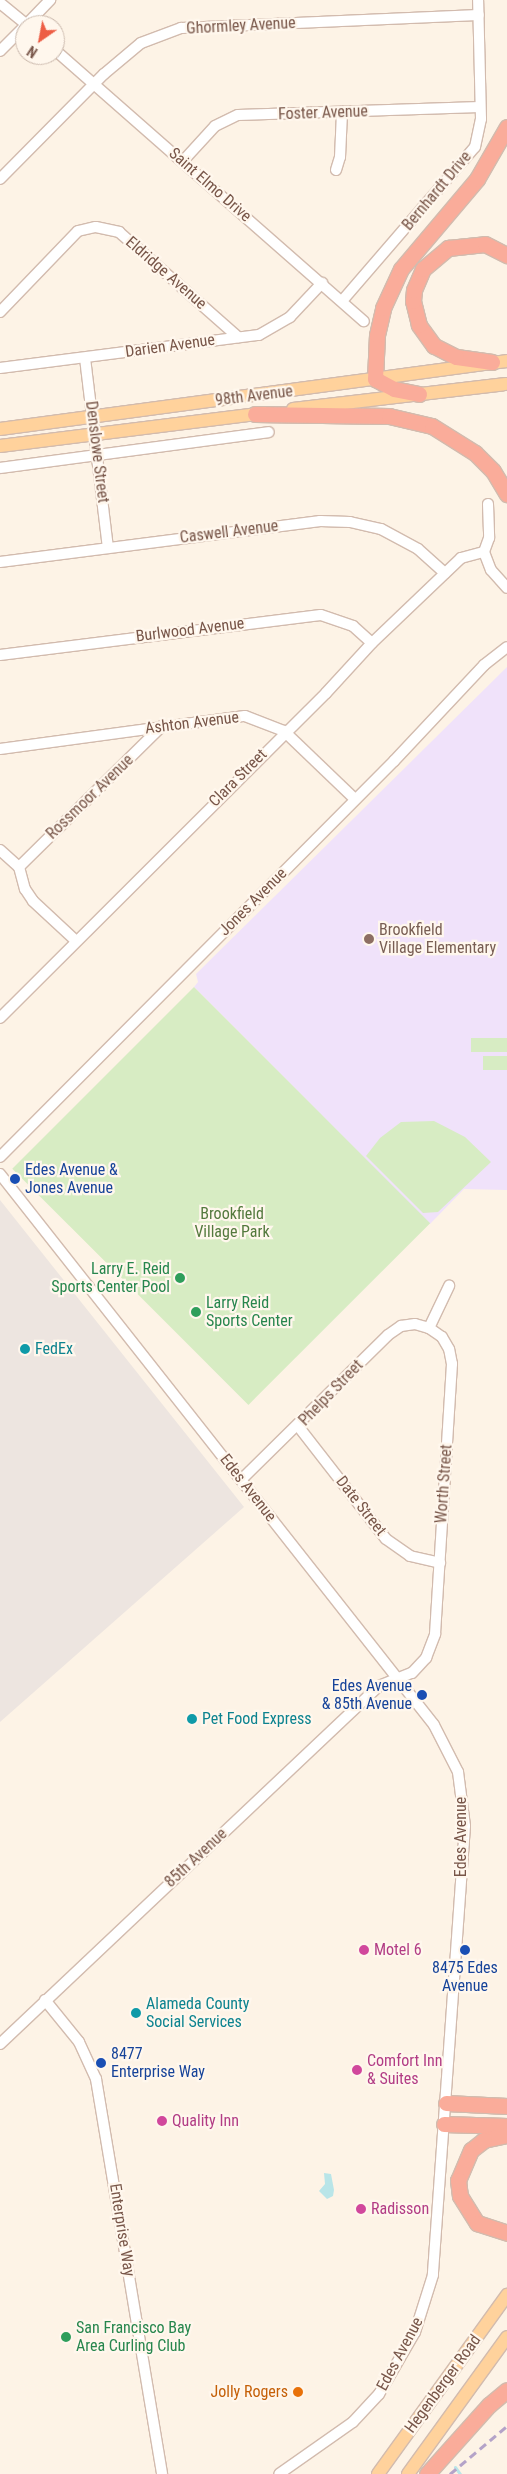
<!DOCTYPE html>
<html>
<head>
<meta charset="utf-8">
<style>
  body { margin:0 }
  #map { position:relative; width:507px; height:2474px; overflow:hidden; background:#fdf3e6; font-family:"Roboto Condensed",sans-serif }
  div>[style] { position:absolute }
  .industrial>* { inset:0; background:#ede5e0 }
  .education>* { inset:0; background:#f0e2fa }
  .green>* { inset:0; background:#d7ecc3; transform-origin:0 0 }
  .water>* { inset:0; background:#b9e5e8 }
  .stream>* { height:3px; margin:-1.5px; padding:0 1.5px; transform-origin:1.5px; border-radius:1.5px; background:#b9e5e8 }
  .roads { filter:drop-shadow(1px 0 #d2bbae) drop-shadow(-1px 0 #d2bbae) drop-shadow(0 1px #d2bbae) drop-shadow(0 -1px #d2bbae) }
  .minor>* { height:10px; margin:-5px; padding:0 5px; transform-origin:5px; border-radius:5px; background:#fff }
  .major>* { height:12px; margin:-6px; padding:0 6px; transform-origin:6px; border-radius:6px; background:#ffd29c }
  .highway>* { height:15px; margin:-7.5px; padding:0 7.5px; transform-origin:7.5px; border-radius:7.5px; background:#faac9a }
  .rail>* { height:3px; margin-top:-1.5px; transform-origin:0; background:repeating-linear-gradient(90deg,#b4a3c8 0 8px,transparent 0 13px) }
  .dots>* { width:14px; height:14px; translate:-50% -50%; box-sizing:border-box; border:2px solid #fff7ed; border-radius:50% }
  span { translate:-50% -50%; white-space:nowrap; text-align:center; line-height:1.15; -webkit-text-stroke:4.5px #fff7ed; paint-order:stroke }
  .street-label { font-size:16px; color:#785649 }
  .education-label { font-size:16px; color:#785e54 }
  .left { translate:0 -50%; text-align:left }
  .transit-label { font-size:16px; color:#164399 }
  .right { translate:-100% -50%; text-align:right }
  .park-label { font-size:16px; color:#53793d }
  .leisure-label { font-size:16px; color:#27864d }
  .culture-label { font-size:16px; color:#0d838f }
  .hotel-label { font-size:16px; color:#b23c85 }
  .food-label { font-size:16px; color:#c56008 }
  .north { position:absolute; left:15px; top:15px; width:50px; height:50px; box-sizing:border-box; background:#fff7ed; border:1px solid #c9b7ab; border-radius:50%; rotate:213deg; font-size:14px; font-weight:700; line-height:20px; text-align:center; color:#785649 }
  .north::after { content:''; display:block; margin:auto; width:18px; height:22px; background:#ed5e45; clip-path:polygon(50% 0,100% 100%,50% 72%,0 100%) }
</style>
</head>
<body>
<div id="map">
  <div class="industrial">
    <div style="clip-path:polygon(0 1200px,244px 1507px,0 1722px)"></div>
  </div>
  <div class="education">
    <div style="clip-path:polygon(507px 667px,507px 1190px,464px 1189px,430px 1224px,194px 987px,198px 982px,196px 974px)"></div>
  </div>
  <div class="green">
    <div style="left:194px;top:987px;width:334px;height:257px;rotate:45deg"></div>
    <div style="left:507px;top:1038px;width:14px;height:36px;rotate:90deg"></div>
    <div style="left:483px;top:1056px;width:24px;height:14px"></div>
    <div style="clip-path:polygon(434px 1121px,465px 1137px,491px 1162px,438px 1212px,423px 1213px,366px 1156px,380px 1138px,401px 1122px)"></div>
  </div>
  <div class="water">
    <div style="clip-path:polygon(324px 2173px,331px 2174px,334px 2190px,333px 2196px,327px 2199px,319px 2191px,325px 2184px)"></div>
  </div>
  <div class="stream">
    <div style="left:455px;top:2467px;width:9px;rotate:54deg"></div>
  </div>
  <div class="roads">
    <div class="minor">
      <div style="left:0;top:3px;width:35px;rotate:39deg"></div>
      <div style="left:26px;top:25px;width:35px;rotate:-46deg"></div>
      <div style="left:55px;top:50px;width:411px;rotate:41.3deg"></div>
      <div style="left:0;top:51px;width:35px;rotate:-45deg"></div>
      <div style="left:183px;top:161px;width:47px;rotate:-47.6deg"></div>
      <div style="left:215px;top:126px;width:25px;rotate:-26deg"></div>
      <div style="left:238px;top:115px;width:242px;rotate:-1.9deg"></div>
      <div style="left:336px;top:170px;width:14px;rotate:-73deg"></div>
      <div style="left:340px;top:157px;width:44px;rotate:-87.4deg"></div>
      <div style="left:0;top:179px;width:148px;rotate:-45.3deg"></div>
      <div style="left:104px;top:74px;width:48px;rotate:-40deg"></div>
      <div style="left:141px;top:43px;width:43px;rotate:-20.6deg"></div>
      <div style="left:181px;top:28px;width:298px;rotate:-2.5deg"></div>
      <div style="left:342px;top:301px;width:203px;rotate:-49.2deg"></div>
      <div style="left:475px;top:147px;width:29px;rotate:-78deg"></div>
      <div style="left:481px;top:119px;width:119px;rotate:-91.4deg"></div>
      <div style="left:0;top:312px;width:112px;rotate:-46.1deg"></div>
      <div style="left:78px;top:231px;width:18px;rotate:-13deg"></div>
      <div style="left:96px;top:227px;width:24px;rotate:12deg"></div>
      <div style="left:119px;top:232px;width:159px;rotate:41.4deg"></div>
      <div style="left:85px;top:358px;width:190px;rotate:83.1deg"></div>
      <div style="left:0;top:368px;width:261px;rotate:-7.3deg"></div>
      <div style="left:259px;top:335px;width:36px;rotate:-30deg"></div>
      <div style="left:290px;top:317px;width:47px;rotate:-46.7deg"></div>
      <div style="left:0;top:468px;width:271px;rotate:-7.6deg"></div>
      <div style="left:488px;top:504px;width:34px;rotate:88deg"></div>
      <div style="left:489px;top:538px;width:15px;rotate:110deg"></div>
      <div style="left:484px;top:552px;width:19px;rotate:69deg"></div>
      <div style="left:491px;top:570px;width:24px;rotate:48deg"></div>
      <div style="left:0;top:562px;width:323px;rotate:-7.3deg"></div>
      <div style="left:320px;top:521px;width:30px;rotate:2deg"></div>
      <div style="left:350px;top:522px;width:32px;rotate:13deg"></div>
      <div style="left:381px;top:529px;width:42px;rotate:28.4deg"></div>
      <div style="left:418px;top:549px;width:36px;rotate:42deg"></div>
      <div style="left:0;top:655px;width:323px;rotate:-7.1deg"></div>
      <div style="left:321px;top:615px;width:34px;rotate:19deg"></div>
      <div style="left:353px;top:626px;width:25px;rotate:42deg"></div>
      <div style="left:0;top:749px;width:247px;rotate:-7.7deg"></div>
      <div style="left:245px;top:716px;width:42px;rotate:21deg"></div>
      <div style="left:284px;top:731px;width:98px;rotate:43.8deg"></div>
      <div style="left:0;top:850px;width:25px;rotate:42deg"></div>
      <div style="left:19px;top:867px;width:23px;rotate:75deg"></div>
      <div style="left:25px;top:889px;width:14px;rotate:56deg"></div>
      <div style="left:33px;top:901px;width:59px;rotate:42.9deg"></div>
      <div style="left:19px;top:867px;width:201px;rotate:-44.6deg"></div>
      <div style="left:0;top:1018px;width:460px;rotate:-44.9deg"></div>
      <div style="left:326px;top:693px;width:68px;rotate:-47.4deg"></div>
      <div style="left:372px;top:643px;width:123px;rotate:-43.7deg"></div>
      <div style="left:461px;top:558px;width:24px;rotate:-15deg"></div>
      <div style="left:0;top:1157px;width:559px;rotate:-45.15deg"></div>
      <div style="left:394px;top:761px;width:132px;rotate:-46.8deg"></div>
      <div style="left:484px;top:665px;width:29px;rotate:-38deg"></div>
      <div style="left:0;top:1174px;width:701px;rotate:51.77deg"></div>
      <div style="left:434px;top:1725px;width:53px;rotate:62.9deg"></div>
      <div style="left:458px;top:1772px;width:54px;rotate:82.6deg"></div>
      <div style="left:465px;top:1826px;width:450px;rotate:94.1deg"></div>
      <div style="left:433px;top:2275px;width:60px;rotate:107.5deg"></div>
      <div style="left:415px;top:2332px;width:72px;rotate:120.1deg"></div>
      <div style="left:379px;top:2394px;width:38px;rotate:133deg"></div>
      <div style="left:353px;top:2422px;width:90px;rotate:144.9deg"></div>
      <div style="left:298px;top:1426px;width:143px;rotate:52.1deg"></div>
      <div style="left:386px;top:1539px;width:29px;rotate:35deg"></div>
      <div style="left:410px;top:1556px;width:31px;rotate:13deg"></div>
      <div style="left:241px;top:1480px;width:206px;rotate:-44.6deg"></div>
      <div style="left:388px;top:1335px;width:16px;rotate:-35deg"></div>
      <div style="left:401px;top:1326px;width:14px;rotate:-8deg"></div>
      <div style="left:415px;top:1324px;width:15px;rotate:16deg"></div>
      <div style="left:45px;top:2000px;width:54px;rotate:51deg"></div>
      <div style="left:79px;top:2042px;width:41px;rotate:65.3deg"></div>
      <div style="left:96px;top:2079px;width:400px;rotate:80.5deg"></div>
      <div style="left:0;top:2044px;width:521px;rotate:-43.37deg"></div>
      <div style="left:379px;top:1686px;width:35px;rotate:-22deg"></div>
      <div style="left:412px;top:1673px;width:21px;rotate:-47deg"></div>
      <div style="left:426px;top:1658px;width:26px;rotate:-69deg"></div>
      <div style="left:435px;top:1634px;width:271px;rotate:-86.4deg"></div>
      <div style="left:452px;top:1364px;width:15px;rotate:-101deg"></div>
      <div style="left:449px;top:1349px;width:14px;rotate:-120deg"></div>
      <div style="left:442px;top:1337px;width:16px;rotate:-145deg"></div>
      <div style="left:429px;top:1328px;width:47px;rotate:-64.5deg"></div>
    </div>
    <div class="major">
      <div style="left:293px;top:409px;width:215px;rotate:-6.7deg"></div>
      <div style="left:0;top:429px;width:512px;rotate:-7.64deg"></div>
      <div style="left:0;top:446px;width:266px;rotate:-7.1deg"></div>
      <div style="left:378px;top:2474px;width:221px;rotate:-54.2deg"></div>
      <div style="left:408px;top:2474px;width:169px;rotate:-54.1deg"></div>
    </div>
    <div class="highway">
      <div style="left:492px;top:362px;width:36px;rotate:-172deg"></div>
      <div style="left:456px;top:357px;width:25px;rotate:-153deg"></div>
      <div style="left:434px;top:346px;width:26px;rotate:-126deg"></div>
      <div style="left:419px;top:325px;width:25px;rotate:-104deg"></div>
      <div style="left:413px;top:301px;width:11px;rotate:-85deg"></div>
      <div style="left:414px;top:290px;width:23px;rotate:-67deg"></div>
      <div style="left:423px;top:269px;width:33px;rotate:-40deg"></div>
      <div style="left:448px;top:248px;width:37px;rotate:-6deg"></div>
      <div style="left:485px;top:244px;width:25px;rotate:27deg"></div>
      <div style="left:419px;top:394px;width:25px;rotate:-169deg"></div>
      <div style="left:394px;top:389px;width:21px;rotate:-152deg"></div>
      <div style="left:375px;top:379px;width:44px;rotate:-87.4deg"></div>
      <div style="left:377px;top:335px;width:28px;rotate:-77deg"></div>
      <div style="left:383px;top:308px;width:43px;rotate:-65.2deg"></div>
      <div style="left:401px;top:269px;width:118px;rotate:-49.8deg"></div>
      <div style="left:477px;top:179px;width:60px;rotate:-60deg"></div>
      <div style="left:255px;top:414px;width:134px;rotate:0.9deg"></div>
      <div style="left:389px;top:416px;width:44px;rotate:13.1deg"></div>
      <div style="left:432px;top:426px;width:51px;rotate:32.1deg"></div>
      <div style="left:475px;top:453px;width:25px;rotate:45deg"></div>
      <div style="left:493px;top:471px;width:27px;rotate:59deg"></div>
      <div style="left:446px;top:2103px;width:61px;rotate:2.8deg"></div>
      <div style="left:444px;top:2124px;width:63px;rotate:1.8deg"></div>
      <div style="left:507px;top:2135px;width:24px;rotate:168deg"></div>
      <div style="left:484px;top:2140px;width:16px;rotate:142deg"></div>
      <div style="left:471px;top:2150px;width:33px;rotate:113deg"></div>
      <div style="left:458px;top:2180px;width:16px;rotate:83deg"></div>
      <div style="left:460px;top:2196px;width:32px;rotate:58deg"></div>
      <div style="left:477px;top:2223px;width:32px;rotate:18deg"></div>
      <div style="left:427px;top:2474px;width:93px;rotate:-48.1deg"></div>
      <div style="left:489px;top:2405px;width:23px;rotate:-40deg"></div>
    </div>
  </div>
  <div class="rail">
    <div style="left:450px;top:2474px;width:75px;rotate:-40.1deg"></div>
  </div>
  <div class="dots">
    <div style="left:369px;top:939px;background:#8d6e63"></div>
    <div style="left:15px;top:1179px;background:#1a4fb4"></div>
    <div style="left:180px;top:1278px;background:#2e9e5b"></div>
    <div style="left:196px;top:1312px;background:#2e9e5b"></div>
    <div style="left:25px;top:1349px;background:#0f9aa8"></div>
    <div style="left:422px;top:1695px;background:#1a4fb4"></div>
    <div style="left:192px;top:1719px;background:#0f9aa8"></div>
    <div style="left:364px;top:1950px;background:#d1479c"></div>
    <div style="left:465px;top:1950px;background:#1a4fb4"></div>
    <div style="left:136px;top:2013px;background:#0f9aa8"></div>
    <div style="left:101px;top:2063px;background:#1a4fb4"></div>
    <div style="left:357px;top:2070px;background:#d1479c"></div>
    <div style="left:162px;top:2121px;background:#d1479c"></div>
    <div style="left:361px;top:2209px;background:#d1479c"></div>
    <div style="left:66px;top:2337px;background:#2e9e5b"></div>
    <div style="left:298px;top:2392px;background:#e8710a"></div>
  </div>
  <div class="street-label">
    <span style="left:241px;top:26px;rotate:-3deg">Ghormley Avenue</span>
    <span style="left:323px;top:113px;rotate:-2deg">Foster Avenue</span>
    <span style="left:210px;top:185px;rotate:41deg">Saint Elmo Drive</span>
    <span style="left:437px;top:191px;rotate:-50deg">Bernhardt Drive</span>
    <span style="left:166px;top:273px;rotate:41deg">Eldridge Avenue</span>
    <span style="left:170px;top:346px;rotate:-8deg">Darien Avenue</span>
    <span style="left:254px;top:396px;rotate:-7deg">98th Avenue</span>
    <span style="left:97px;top:452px;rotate:83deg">Denslowe Street</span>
    <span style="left:229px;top:532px;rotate:-7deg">Caswell Avenue</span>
    <span style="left:190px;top:630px;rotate:-7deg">Burlwood Avenue</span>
    <span style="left:192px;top:723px;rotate:-7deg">Ashton Avenue</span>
    <span style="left:238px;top:778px;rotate:-45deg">Clara Street</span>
    <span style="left:90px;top:797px;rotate:-44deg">Rossmoor Avenue</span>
    <span style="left:253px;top:902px;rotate:-45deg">Jones Avenue</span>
    <span style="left:331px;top:1393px;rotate:-46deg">Phelps Street</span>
    <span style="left:444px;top:1484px;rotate:-86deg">Worth Street</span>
    <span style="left:248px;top:1488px;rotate:52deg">Edes Avenue</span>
    <span style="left:361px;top:1506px;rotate:52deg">Date Street</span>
    <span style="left:461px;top:1837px;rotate:-90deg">Edes Avenue</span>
    <span style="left:196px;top:1858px;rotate:-43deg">85th Avenue</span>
    <span style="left:122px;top:2230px;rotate:81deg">Enterprise Way</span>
    <span style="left:400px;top:2354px;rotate:-62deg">Edes Avenue</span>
    <span style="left:443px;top:2384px;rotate:-54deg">Hegenberger Road</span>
  </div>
  <div class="education-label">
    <span class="left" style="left:379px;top:939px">Brookfield<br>Village Elementary</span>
  </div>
  <div class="transit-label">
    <span class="left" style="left:25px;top:1179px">Edes Avenue &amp;<br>Jones Avenue</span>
    <span class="right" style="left:412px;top:1695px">Edes Avenue<br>&amp; 85th Avenue</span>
    <span style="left:465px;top:1977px">8475 Edes<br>Avenue</span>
    <span class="left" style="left:111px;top:2063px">8477<br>Enterprise Way</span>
  </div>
  <div class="park-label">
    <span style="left:232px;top:1223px">Brookfield<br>Village Park</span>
  </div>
  <div class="leisure-label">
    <span class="right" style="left:170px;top:1278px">Larry E. Reid<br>Sports Center Pool</span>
    <span class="left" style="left:206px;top:1312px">Larry Reid<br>Sports Center</span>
    <span class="left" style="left:76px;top:2337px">San Francisco Bay<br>Area Curling Club</span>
  </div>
  <div class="culture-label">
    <span class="left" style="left:35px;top:1349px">FedEx</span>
    <span class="left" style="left:202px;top:1719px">Pet Food Express</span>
    <span class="left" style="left:146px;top:2013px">Alameda County<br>Social Services</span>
  </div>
  <div class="hotel-label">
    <span class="left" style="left:374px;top:1950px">Motel 6</span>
    <span class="left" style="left:367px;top:2070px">Comfort Inn<br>&amp; Suites</span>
    <span class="left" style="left:172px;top:2121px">Quality Inn</span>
    <span class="left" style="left:371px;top:2209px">Radisson</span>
  </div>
  <div class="food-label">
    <span class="right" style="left:288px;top:2392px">Jolly Rogers</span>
  </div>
  <div class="north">N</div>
</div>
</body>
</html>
